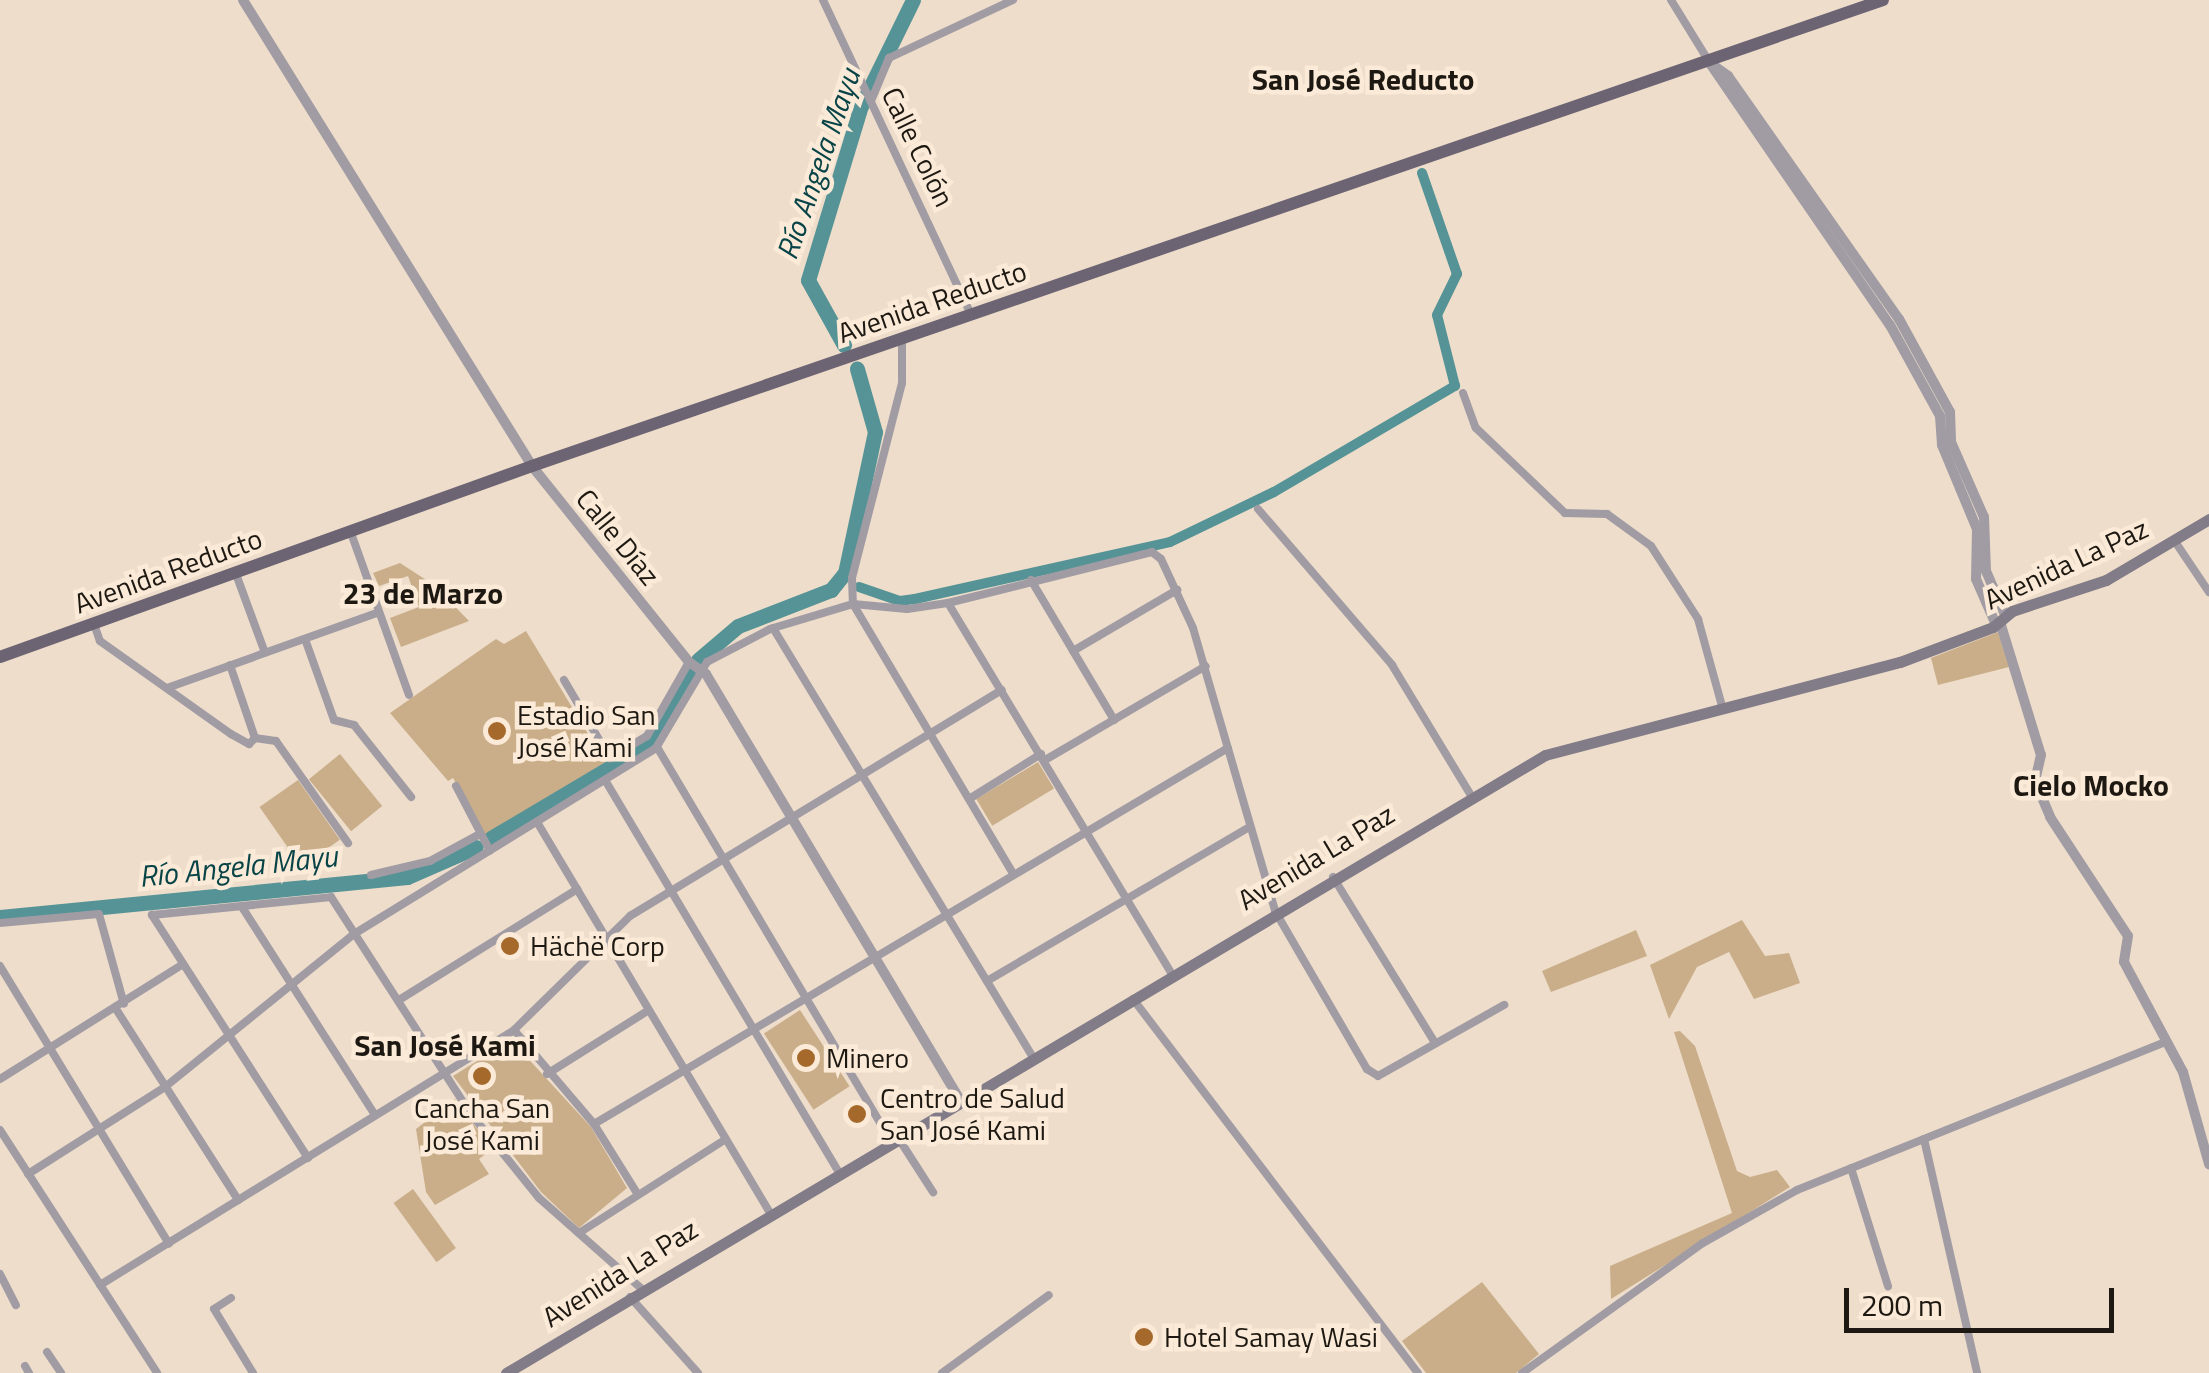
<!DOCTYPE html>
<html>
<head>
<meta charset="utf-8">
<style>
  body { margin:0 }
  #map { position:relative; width:2209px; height:1373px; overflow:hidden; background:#edddca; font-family:"Titillium Web",sans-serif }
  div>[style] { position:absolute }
  .green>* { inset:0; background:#caae8a; transform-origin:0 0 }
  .canal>* { height:10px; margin:-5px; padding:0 5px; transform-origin:5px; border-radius:5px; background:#559396 }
  .river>* { height:15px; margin:-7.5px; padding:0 7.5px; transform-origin:7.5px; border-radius:7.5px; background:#559396 }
  .minor>* { height:8px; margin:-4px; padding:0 4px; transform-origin:4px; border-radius:4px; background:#a19ca4 }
  .tertiary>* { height:10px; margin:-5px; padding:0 5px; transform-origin:5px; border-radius:5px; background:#a19ca4 }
  .secondary>* { height:11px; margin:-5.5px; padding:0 5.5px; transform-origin:5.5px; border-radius:5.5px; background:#827b88 }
  .primary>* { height:12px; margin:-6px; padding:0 6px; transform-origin:6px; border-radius:6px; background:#6c6373 }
  .dots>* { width:28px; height:28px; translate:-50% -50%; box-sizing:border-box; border:5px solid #faead7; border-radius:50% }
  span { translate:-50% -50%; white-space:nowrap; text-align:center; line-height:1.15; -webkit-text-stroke:9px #faead7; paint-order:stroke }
  .street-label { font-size:28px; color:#1d1811 }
  .poi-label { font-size:28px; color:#1d1811 }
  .left { translate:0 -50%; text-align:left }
  .neighbourhood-label { font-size:30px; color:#1d1811; font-weight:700 }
  .water-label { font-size:30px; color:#084447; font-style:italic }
  .scale { position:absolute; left:1844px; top:1288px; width:270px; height:45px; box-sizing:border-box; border:5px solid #1d1811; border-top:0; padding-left:12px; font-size:30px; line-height:35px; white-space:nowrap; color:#1d1811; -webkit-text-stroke:8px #faead7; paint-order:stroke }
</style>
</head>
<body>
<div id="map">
  <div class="green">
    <div style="clip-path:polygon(400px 563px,434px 585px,469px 621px,401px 647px,390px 618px,419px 607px,408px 576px,379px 586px,373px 573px)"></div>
    <div style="clip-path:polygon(526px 631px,596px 747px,623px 765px,491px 846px,453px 778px,448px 781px,390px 713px,496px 639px,504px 644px)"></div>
    <div style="clip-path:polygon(1998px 632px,2009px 667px,1938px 685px,1931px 658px)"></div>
    <div style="left:340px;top:754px;width:67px;height:40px;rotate:51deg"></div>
    <div style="left:1038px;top:762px;width:31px;height:72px;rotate:59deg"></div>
    <div style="left:298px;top:780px;width:73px;height:47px;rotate:55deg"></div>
    <div style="clip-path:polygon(1742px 920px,1765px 956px,1789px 953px,1800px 983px,1754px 999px,1729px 952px,1697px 967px,1669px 1019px,1650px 965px)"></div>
    <div style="clip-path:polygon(1636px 930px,1647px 956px,1551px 992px,1542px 971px)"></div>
    <div style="left:800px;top:1010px;width:91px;height:43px;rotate:57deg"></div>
    <div style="clip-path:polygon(1680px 1031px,1695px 1046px,1737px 1171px,1750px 1177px,1777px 1170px,1790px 1187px,1611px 1299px,1610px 1266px,1732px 1213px,1674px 1032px)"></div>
    <div style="clip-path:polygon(511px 1040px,591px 1127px,627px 1188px,579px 1228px,541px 1192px,453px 1076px)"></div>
    <div style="clip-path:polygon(455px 1099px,492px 1149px,479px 1159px,489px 1174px,435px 1205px,426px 1192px,416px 1129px)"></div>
    <div style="left:413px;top:1189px;width:73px;height:24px;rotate:54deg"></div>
    <div style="clip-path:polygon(1482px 1282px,1539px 1354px,1516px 1373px,1426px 1373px,1402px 1341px)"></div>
  </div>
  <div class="canal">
    <div style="left:859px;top:587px;width:43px;rotate:18.9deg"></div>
    <div style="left:900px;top:601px;width:15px;rotate:-8deg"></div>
    <div style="left:915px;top:599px;width:261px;rotate:-12.6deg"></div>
    <div style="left:1170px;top:542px;width:115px;rotate:-25.7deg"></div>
    <div style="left:1274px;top:492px;width:210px;rotate:-30.4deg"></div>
    <div style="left:1455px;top:386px;width:73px;rotate:-104.2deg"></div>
    <div style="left:1437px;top:315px;width:46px;rotate:-64deg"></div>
    <div style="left:1457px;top:274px;width:107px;rotate:-109.1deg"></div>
  </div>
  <div class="river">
    <div style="left:844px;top:345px;width:74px;rotate:-119deg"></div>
    <div style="left:808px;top:280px;width:182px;rotate:-73.1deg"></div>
    <div style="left:861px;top:106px;width:118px;rotate:-63.9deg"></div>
    <div style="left:698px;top:660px;width:52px;rotate:-40.4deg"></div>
    <div style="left:738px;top:626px;width:100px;rotate:-21.2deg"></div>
    <div style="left:831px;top:590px;width:22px;rotate:-51deg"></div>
    <div style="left:845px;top:573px;width:144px;rotate:-78deg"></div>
    <div style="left:875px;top:432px;width:66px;rotate:-105.9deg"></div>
    <div style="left:491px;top:838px;width:186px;rotate:-30.7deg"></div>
    <div style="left:651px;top:743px;width:80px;rotate:-60.9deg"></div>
    <div style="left:0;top:917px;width:409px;rotate:-5.6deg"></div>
    <div style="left:407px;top:877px;width:75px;rotate:-23.5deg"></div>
  </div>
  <div class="minor">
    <div style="left:823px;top:0;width:347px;rotate:64.8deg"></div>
    <div style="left:1671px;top:0;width:70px;rotate:58.3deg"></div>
    <div style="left:871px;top:101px;width:47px;rotate:-67.3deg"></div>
    <div style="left:889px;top:58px;width:137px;rotate:-25.1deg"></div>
    <div style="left:902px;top:340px;width:43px;rotate:90deg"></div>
    <div style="left:902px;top:383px;width:201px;rotate:104.4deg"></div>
    <div style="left:852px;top:578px;width:26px;rotate:88deg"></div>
    <div style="left:853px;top:604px;width:313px;rotate:59.3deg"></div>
    <div style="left:1463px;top:393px;width:37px;rotate:70deg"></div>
    <div style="left:1476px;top:428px;width:123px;rotate:43.7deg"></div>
    <div style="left:1565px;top:513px;width:42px;rotate:1.4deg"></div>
    <div style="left:1607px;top:514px;width:54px;rotate:36deg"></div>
    <div style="left:1651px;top:546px;width:87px;rotate:57.2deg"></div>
    <div style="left:1698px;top:619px;width:90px;rotate:74.6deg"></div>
    <div style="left:1258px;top:509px;width:206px;rotate:49.3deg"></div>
    <div style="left:1392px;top:665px;width:151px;rotate:58.8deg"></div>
    <div style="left:351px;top:533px;width:172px;rotate:70.3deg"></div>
    <div style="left:2174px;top:540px;width:63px;rotate:56.1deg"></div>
    <div style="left:236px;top:574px;width:84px;rotate:69.8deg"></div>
    <div style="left:1031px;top:580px;width:163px;rotate:59.3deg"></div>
    <div style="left:948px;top:603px;width:431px;rotate:58.9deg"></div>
    <div style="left:94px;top:624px;width:18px;rotate:71deg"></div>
    <div style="left:100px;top:641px;width:161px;rotate:35.4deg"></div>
    <div style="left:231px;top:734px;width:21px;rotate:29deg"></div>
    <div style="left:249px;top:744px;width:8px;rotate:-45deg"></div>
    <div style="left:773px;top:628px;width:499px;rotate:58.8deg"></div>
    <div style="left:305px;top:639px;width:86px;rotate:70.3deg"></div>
    <div style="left:334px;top:720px;width:21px;rotate:14deg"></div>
    <div style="left:354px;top:725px;width:92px;rotate:51.6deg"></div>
    <div style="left:1073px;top:651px;width:121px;rotate:-30.4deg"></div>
    <div style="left:230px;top:665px;width:77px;rotate:71.1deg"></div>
    <div style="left:255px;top:738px;width:21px;rotate:8deg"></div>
    <div style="left:276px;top:741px;width:125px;rotate:54.8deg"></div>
    <div style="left:564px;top:680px;width:91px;rotate:59.5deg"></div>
    <div style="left:610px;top:758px;width:43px;rotate:-30.7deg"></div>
    <div style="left:647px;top:736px;width:85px;rotate:-60.4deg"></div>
    <div style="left:167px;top:688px;width:225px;rotate:-19.7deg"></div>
    <div style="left:657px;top:747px;width:457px;rotate:59.3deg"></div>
    <div style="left:1045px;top:760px;width:186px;rotate:-30.3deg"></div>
    <div style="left:605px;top:780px;width:455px;rotate:59.2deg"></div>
    <div style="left:456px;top:786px;width:73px;rotate:62.4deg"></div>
    <div style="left:969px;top:799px;width:85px;rotate:-32deg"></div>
    <div style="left:537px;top:822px;width:453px;rotate:59.2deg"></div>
    <div style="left:371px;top:875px;width:61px;rotate:-13.3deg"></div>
    <div style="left:430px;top:861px;width:57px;rotate:-28.4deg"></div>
    <div style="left:1333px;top:877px;width:195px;rotate:58.4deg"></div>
    <div style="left:242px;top:907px;width:247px;rotate:57.4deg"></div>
    <div style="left:0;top:923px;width:99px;rotate:-5.2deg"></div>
    <div style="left:99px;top:914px;width:93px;rotate:74.5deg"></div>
    <div style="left:0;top:966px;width:325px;rotate:58.7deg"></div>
    <div style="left:987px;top:981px;width:304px;rotate:-30.4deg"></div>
    <div style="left:1133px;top:999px;width:470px;rotate:52.7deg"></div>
    <div style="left:399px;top:1000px;width:210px;rotate:-31.9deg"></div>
    <div style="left:116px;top:1009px;width:227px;rotate:57.4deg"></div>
    <div style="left:514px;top:1030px;width:123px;rotate:49.6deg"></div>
    <div style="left:594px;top:1124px;width:81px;rotate:58.1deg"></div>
    <div style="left:547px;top:1074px;width:120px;rotate:-32.1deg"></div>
    <div style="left:0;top:1079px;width:216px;rotate:-32.1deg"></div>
    <div style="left:594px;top:1124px;width:737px;rotate:-30.67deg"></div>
    <div style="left:0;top:1130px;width:289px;rotate:57.1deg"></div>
    <div style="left:897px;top:1136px;width:67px;rotate:57.3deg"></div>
    <div style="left:1924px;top:1139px;width:240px;rotate:77.2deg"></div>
    <div style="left:308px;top:1158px;width:289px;rotate:-122.7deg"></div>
    <div style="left:152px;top:915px;width:180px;rotate:-5.7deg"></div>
    <div style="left:331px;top:897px;width:258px;rotate:57.2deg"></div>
    <div style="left:471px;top:1114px;width:108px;rotate:51deg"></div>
    <div style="left:539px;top:1198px;width:137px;rotate:41.5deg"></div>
    <div style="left:1851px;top:1168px;width:124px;rotate:72.6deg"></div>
    <div style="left:28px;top:1174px;width:162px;rotate:-32.4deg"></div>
    <div style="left:165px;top:1087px;width:243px;rotate:-39deg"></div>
    <div style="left:354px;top:934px;width:355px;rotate:-31.6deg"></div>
    <div style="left:656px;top:748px;width:100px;rotate:-59.3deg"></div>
    <div style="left:707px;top:662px;width:71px;rotate:-27.6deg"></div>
    <div style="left:770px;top:629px;width:87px;rotate:-16.8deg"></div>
    <div style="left:853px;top:604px;width:54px;rotate:5.3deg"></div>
    <div style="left:907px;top:609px;width:41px;rotate:-8.3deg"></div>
    <div style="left:948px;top:603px;width:210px;rotate:-14deg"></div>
    <div style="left:1152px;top:552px;width:11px;rotate:38deg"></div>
    <div style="left:1161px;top:559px;width:76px;rotate:65.1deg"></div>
    <div style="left:1193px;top:628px;width:295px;rotate:73.8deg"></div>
    <div style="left:1275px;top:911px;width:183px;rotate:59.8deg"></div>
    <div style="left:1367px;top:1069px;width:13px;rotate:32deg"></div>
    <div style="left:1378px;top:1076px;width:145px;rotate:-29.4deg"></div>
    <div style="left:579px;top:1233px;width:174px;rotate:-32.6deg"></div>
    <div style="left:0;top:1274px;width:35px;rotate:63deg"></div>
    <div style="left:100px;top:1285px;width:486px;rotate:-31.6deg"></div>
    <div style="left:514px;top:1030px;width:163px;rotate:-44.5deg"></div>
    <div style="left:630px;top:916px;width:435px;rotate:-31.3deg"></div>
    <div style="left:630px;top:1297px;width:102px;rotate:48.2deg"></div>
    <div style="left:231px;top:1298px;width:20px;rotate:147deg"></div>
    <div style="left:214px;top:1309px;width:75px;rotate:58.6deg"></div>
    <div style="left:47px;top:1352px;width:25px;rotate:56deg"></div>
    <div style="left:25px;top:1366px;width:8px;rotate:60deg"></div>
    <div style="left:942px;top:1373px;width:132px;rotate:-36.1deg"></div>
    <div style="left:1522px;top:1373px;width:223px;rotate:-35.7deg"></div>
    <div style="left:1703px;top:1243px;width:108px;rotate:-29.4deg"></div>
    <div style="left:1797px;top:1190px;width:399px;rotate:-21.9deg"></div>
  </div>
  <div class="tertiary">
    <div style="left:243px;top:0;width:548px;rotate:58.19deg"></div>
    <div style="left:532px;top:466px;width:251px;rotate:51.3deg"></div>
    <div style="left:689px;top:662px;width:21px;rotate:35deg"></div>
    <div style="left:706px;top:674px;width:495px;rotate:59.2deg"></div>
    <div style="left:1709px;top:62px;width:319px;rotate:55.5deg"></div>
    <div style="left:1890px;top:325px;width:104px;rotate:61.2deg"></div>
    <div style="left:1940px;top:416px;width:29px;rotate:86deg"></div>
    <div style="left:1942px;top:445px;width:91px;rotate:67.4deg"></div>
    <div style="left:1977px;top:529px;width:50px;rotate:91.1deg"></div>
    <div style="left:1976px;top:579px;width:50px;rotate:66.5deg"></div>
    <div style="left:1713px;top:65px;width:19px;rotate:36deg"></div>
    <div style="left:1728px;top:76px;width:297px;rotate:54.9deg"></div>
    <div style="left:1899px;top:319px;width:106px;rotate:61.3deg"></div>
    <div style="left:1950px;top:412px;width:30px;rotate:88deg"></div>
    <div style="left:1951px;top:442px;width:82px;rotate:66.3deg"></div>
    <div style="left:1984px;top:517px;width:54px;rotate:87.9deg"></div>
    <div style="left:1986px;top:571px;width:50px;rotate:66.5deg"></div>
    <div style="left:2000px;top:622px;width:139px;rotate:72.9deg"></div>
    <div style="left:2041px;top:755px;width:27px;rotate:103deg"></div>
    <div style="left:2035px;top:781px;width:39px;rotate:67deg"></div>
    <div style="left:2050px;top:817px;width:142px;rotate:56.8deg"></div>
    <div style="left:2128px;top:936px;width:26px;rotate:99deg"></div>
    <div style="left:2124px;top:962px;width:125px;rotate:61.8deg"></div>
    <div style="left:2183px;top:1072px;width:96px;rotate:74.2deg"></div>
  </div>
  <div class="secondary">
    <div style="left:506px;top:1373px;width:1209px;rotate:-30.74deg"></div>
    <div style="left:1545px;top:755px;width:367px;rotate:-14.7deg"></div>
    <div style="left:1900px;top:662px;width:99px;rotate:-20.6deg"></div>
    <div style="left:1993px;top:627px;width:25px;rotate:-40deg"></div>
    <div style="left:2012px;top:611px;width:99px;rotate:-18.3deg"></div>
    <div style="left:2106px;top:580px;width:120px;rotate:-30.6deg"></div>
  </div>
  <div class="primary">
    <div style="left:0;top:657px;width:565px;rotate:-19.75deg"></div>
    <div style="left:532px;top:466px;width:1429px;rotate:-19.03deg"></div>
  </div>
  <div class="dots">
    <div style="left:497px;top:731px;background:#a6692c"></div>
    <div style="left:510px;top:946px;background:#a6692c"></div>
    <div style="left:806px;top:1058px;background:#a6692c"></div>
    <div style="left:482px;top:1076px;background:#a6692c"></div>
    <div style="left:857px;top:1114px;background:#a6692c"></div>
    <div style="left:1144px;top:1337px;background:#a6692c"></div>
  </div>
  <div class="street-label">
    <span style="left:918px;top:147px;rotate:64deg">Calle Colón</span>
    <span style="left:932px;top:302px;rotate:-19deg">Avenida Reducto</span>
    <span style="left:618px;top:537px;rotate:51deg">Calle Díaz</span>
    <span style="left:2066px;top:564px;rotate:-25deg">Avenida La Paz</span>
    <span style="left:168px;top:571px;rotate:-20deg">Avenida Reducto</span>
    <span style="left:1316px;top:857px;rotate:-31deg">Avenida La Paz</span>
    <span style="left:620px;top:1273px;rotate:-32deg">Avenida La Paz</span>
  </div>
  <div class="poi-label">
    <span class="left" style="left:517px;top:731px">Estadio San<br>José Kami</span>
    <span class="left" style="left:530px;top:946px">Hächë Corp</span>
    <span class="left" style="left:826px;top:1058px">Minero</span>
    <span class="left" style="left:880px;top:1114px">Centro de Salud<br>San José Kami</span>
    <span style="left:482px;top:1124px">Cancha San<br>José Kami</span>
    <span class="left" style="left:1164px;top:1337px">Hotel Samay Wasi</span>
  </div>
  <div class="neighbourhood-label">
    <span style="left:1363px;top:79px">San José Reducto</span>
    <span style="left:423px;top:593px">23 de Marzo</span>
    <span style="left:2091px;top:785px">Cielo Mocko</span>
    <span style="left:445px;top:1045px">San José Kami</span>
  </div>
  <div class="water-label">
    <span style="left:818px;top:164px;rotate:-71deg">Río Angela Mayu</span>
    <span style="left:238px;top:866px;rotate:-6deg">Río Angela Mayu</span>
  </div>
  <div class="scale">200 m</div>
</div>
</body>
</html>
